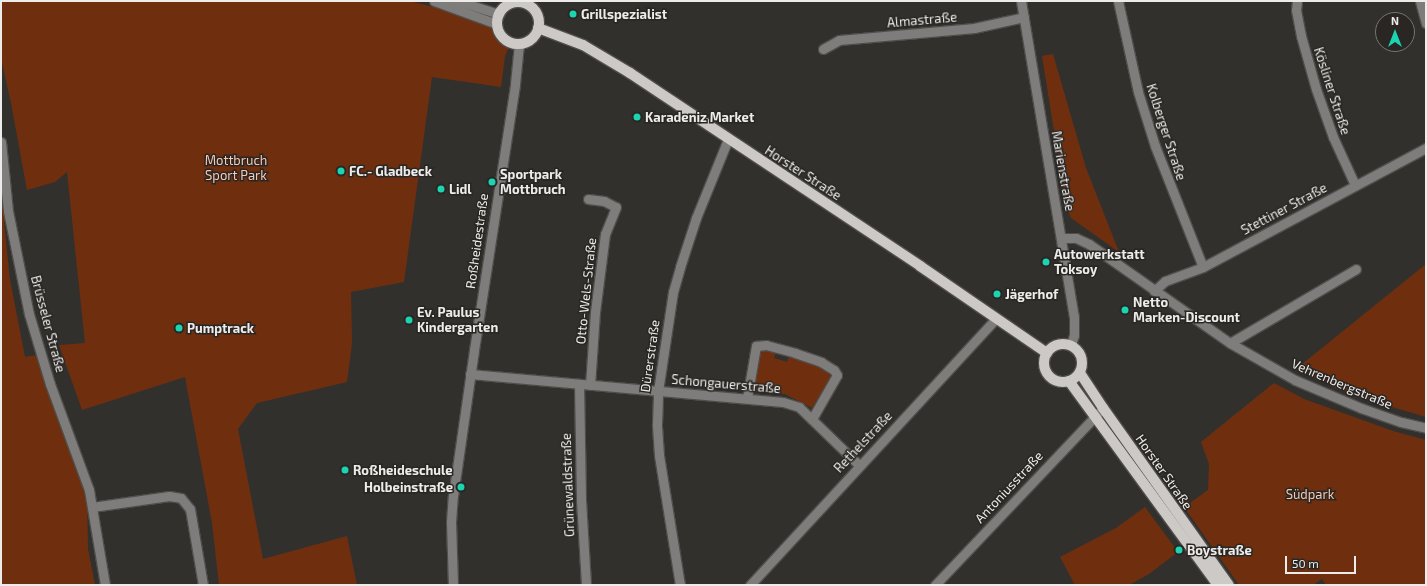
<!DOCTYPE html>
<html>
<head>
<meta charset="utf-8">
<style>
  body { margin:0 }
  #map { position:relative; width:1427px; height:586px; overflow:hidden; background:#32302d; font-family:"Exo 2",sans-serif }
  div>[style] { position:absolute }
  .green>* { inset:0; background:#6f2f0f }
  .roads { filter:drop-shadow(1px 0 #504e4b) drop-shadow(-1px 0 #504e4b) drop-shadow(0 1px #504e4b) drop-shadow(0 -1px #504e4b) }
  .minor>* { height:9px; margin:-4.5px; padding:0 4.5px; transform-origin:4.5px; border-radius:4.5px; background:#7f7d7b }
  .major>* { height:10px; margin:-5px; padding:0 5px; transform-origin:5px; border-radius:5px; background:#cdc9c6 }
  .major>.ring { margin:-5px; padding:0; box-sizing:content-box; background:none; border:10px solid #cdc9c6; border-radius:50% }
  .dots>* { width:11px; height:11px; translate:-50% -50%; box-sizing:border-box; border:2px solid #292623; border-radius:50% }
  span { translate:-50% -50%; white-space:nowrap; text-align:center; line-height:1.15; -webkit-text-stroke:3px #292623; paint-order:stroke }
  .poi-label { font-size:13px; color:#edecea; font-weight:700 }
  .left { translate:0 -50%; text-align:left }
  .right { translate:-100% -50%; text-align:right }
  .street-label { font-size:13px; color:#edecea }
  .park-label { font-size:13px; color:#f8c8b3 }
  .frame { position:absolute; inset:0; border:2px solid #edecea; pointer-events:none }
  .north { position:absolute; left:1375px; top:12px; width:40px; height:40px; box-sizing:border-box; background:#292623; border:1px solid #777573; border-radius:50%; rotate:0deg; font-size:11px; font-weight:700; line-height:16px; text-align:center; color:#edecea }
  .north::after { content:''; display:block; margin:auto; width:14px; height:18px; background:#1bd5b1; clip-path:polygon(50% 0,100% 100%,50% 72%,0 100%) }
  .scale { position:absolute; left:1285px; top:556px; width:71px; height:18px; box-sizing:border-box; border:2px solid #edecea; border-top:0; padding-left:5px; font-size:12px; line-height:14px; white-space:nowrap; color:#edecea; -webkit-text-stroke:3px #292623; paint-order:stroke }
</style>
</head>
<body>
<div id="map">
  <div class="green">
    <div style="clip-path:polygon(1px 1px,409px 1px,466px 15px,493px 25px,496px 37px,509px 47px,505px 56px,501px 87px,432px 77px,404px 282px,351px 292px,352px 343px,347px 382px,257px 403px,238px 429px,263px 559px,347px 536px,357px 585px,219px 585px,212px 523px,185px 377px,82px 410px,59px 345px,85px 343px,67px 172px,55px 182px,27px 190px,11px 103px,1px 58px)"></div>
    <div style="clip-path:polygon(1053px 54px,1086px 168px,1119px 252px,1071px 218px,1066px 206px,1042px 56px)"></div>
    <div style="clip-path:polygon(1px 154px,10px 216px,4px 222px,10px 280px,25px 357px,37px 355px,87px 497px,88px 549px,95px 585px,1px 585px)"></div>
    <div style="clip-path:polygon(1426px 264px,1426px 417px,1349px 394px,1296px 369px)"></div>
    <div style="clip-path:polygon(763px 349px,776px 351px,774px 358px,787px 362px,789px 356px,821px 367px,830px 372px,831px 377px,812px 408px,785px 394px,753px 391px,759px 352px)"></div>
    <div style="clip-path:polygon(1274px 383px,1304px 399px,1393px 431px,1426px 440px,1426px 585px,1326px 585px,1322px 579px,1313px 585px,1239px 585px,1179px 500px,1185px 496px,1190px 503px,1208px 490px,1209px 464px,1201px 442px)"></div>
    <div style="clip-path:polygon(1145px 507px,1178px 552px,1149px 574px,1129px 585px,1075px 585px,1060px 557px,1116px 528px)"></div>
  </div>
  <div class="roads">
    <div class="minor">
      <div style="left:434px;top:1px;width:67px;rotate:20.1deg"></div>
      <div style="left:1021px;top:1px;width:320px;rotate:80.5deg"></div>
      <div style="left:1074px;top:317px;width:18px;rotate:90deg"></div>
      <div style="left:1074px;top:335px;width:10px;rotate:107deg"></div>
      <div style="left:1118px;top:1px;width:93px;rotate:77.6deg"></div>
      <div style="left:1138px;top:92px;width:57px;rotate:72.5deg"></div>
      <div style="left:1155px;top:146px;width:130px;rotate:68.4deg"></div>
      <div style="left:1297px;top:1px;width:9px;rotate:96deg"></div>
      <div style="left:1296px;top:10px;width:26px;rotate:79deg"></div>
      <div style="left:1301px;top:36px;width:55px;rotate:74.2deg"></div>
      <div style="left:1316px;top:89px;width:51px;rotate:70.5deg"></div>
      <div style="left:1333px;top:137px;width:53px;rotate:65.4deg"></div>
      <div style="left:1420px;top:1px;width:23px;rotate:75deg"></div>
      <div style="left:448px;top:2px;width:20px;rotate:6deg"></div>
      <div style="left:468px;top:4px;width:33px;rotate:18deg"></div>
      <div style="left:823px;top:49px;width:18px;rotate:-29deg"></div>
      <div style="left:839px;top:40px;width:136px;rotate:-5.1deg"></div>
      <div style="left:974px;top:28px;width:51px;rotate:-12.4deg"></div>
      <div style="left:1px;top:142px;width:69px;rotate:84.2deg"></div>
      <div style="left:8px;top:211px;width:105px;rotate:78.5deg"></div>
      <div style="left:29px;top:314px;width:73px;rotate:73.3deg"></div>
      <div style="left:50px;top:384px;width:113px;rotate:69.8deg"></div>
      <div style="left:89px;top:490px;width:96px;rotate:80.4deg"></div>
      <div style="left:588px;top:199px;width:16px;rotate:7deg"></div>
      <div style="left:604px;top:201px;width:13px;rotate:27deg"></div>
      <div style="left:616px;top:207px;width:29px;rotate:112deg"></div>
      <div style="left:605px;top:234px;width:79px;rotate:97.3deg"></div>
      <div style="left:595px;top:312px;width:73px;rotate:93.9deg"></div>
      <div style="left:1061px;top:238px;width:15px"></div>
      <div style="left:1076px;top:238px;width:14px;rotate:25deg"></div>
      <div style="left:1089px;top:244px;width:172px;rotate:35.1deg"></div>
      <div style="left:1230px;top:343px;width:75px;rotate:29.6deg"></div>
      <div style="left:1295px;top:380px;width:72px;rotate:23deg"></div>
      <div style="left:1361px;top:408px;width:42px;rotate:19.3deg"></div>
      <div style="left:1401px;top:422px;width:26px;rotate:13deg"></div>
      <div style="left:1154px;top:291px;width:15px;rotate:-42deg"></div>
      <div style="left:1165px;top:281px;width:40px;rotate:-20.2deg"></div>
      <div style="left:1203px;top:267px;width:253px;rotate:-28.1deg"></div>
      <div style="left:1230px;top:343px;width:146px;rotate:-30.4deg"></div>
      <div style="left:470px;top:374px;width:314px;rotate:5.1deg"></div>
      <div style="left:783px;top:402px;width:17px;rotate:17deg"></div>
      <div style="left:799px;top:407px;width:83px;rotate:44deg"></div>
      <div style="left:579px;top:384px;width:116px;rotate:89deg"></div>
      <div style="left:581px;top:500px;width:85px;rotate:86.6deg"></div>
      <div style="left:747px;top:398px;width:53px;rotate:-80.2deg"></div>
      <div style="left:756px;top:346px;width:10px;rotate:-6deg"></div>
      <div style="left:766px;top:345px;width:30px;rotate:15deg"></div>
      <div style="left:795px;top:353px;width:28px;rotate:19deg"></div>
      <div style="left:821px;top:362px;width:15px;rotate:32deg"></div>
      <div style="left:834px;top:370px;width:6px;rotate:59deg"></div>
      <div style="left:837px;top:375px;width:51px;rotate:119.6deg"></div>
      <div style="left:92px;top:507px;width:78px;rotate:-8.1deg"></div>
      <div style="left:169px;top:496px;width:12px;rotate:9deg"></div>
      <div style="left:181px;top:498px;width:14px;rotate:51deg"></div>
      <div style="left:190px;top:509px;width:77px;rotate:80.3deg"></div>
      <div style="left:453px;top:585px;width:63px;rotate:-91.8deg"></div>
      <div style="left:451px;top:522px;width:26px;rotate:-86deg"></div>
      <div style="left:453px;top:496px;width:148px;rotate:-81.8deg"></div>
      <div style="left:474px;top:350px;width:269px;rotate:-81.2deg"></div>
      <div style="left:515px;top:84px;width:40px;rotate:-84.3deg"></div>
      <div style="left:680px;top:585px;width:132px;rotate:-99.2deg"></div>
      <div style="left:659px;top:455px;width:31px;rotate:-94deg"></div>
      <div style="left:657px;top:424px;width:33px;rotate:-88deg"></div>
      <div style="left:658px;top:391px;width:100px;rotate:-81.4deg"></div>
      <div style="left:673px;top:292px;width:26px;rotate:-74deg"></div>
      <div style="left:680px;top:267px;width:52px;rotate:-71.9deg"></div>
      <div style="left:696px;top:218px;width:85px;rotate:-67.9deg"></div>
      <div style="left:750px;top:585px;width:363px;rotate:-47.3deg"></div>
      <div style="left:935px;top:585px;width:244px;rotate:-46.5deg"></div>
    </div>
    <div class="major">
      <div class="ring" style="left:497px;top:2px;width:32px;height:32px"></div>
      <div style="left:538px;top:28px;width:48px;rotate:20.7deg"></div>
      <div style="left:583px;top:45px;width:55px;rotate:30.8deg"></div>
      <div style="left:630px;top:73px;width:348px;rotate:33.6deg"></div>
      <div style="left:920px;top:266px;width:154px;rotate:34.4deg"></div>
      <div class="ring" style="left:1044px;top:344px;width:28px;height:28px"></div>
      <div style="left:1080px;top:373px;width:42px;rotate:56.7deg"></div>
      <div style="left:1103px;top:408px;width:217px;rotate:54.6deg"></div>
      <div style="left:1069px;top:381px;width:253px;rotate:53.9deg"></div>
    </div>
  </div>
  <div class="dots">
    <div style="left:573px;top:14px;background:#1bd5b1"></div>
    <div style="left:637px;top:117px;background:#1bd5b1"></div>
    <div style="left:341px;top:171px;background:#1bd5b1"></div>
    <div style="left:492px;top:182px;background:#1bd5b1"></div>
    <div style="left:441px;top:189px;background:#1bd5b1"></div>
    <div style="left:1046px;top:262px;background:#1bd5b1"></div>
    <div style="left:997px;top:294px;background:#1bd5b1"></div>
    <div style="left:1125px;top:310px;background:#1bd5b1"></div>
    <div style="left:409px;top:320px;background:#1bd5b1"></div>
    <div style="left:179px;top:328px;background:#1bd5b1"></div>
    <div style="left:345px;top:470px;background:#1bd5b1"></div>
    <div style="left:461px;top:487px;background:#1bd5b1"></div>
    <div style="left:1179px;top:550px;background:#1bd5b1"></div>
  </div>
  <div class="poi-label">
    <span class="left" style="left:581px;top:14px">Grillspezialist</span>
    <span class="left" style="left:645px;top:117px">Karadeniz Market</span>
    <span class="left" style="left:349px;top:171px">FC.- Gladbeck</span>
    <span class="left" style="left:500px;top:182px">Sportpark<br>Mottbruch</span>
    <span class="left" style="left:449px;top:189px">Lidl</span>
    <span class="left" style="left:1054px;top:262px">Autowerkstatt<br>Toksoy</span>
    <span class="left" style="left:1005px;top:294px">Jägerhof</span>
    <span class="left" style="left:1133px;top:310px">Netto<br>Marken-Discount</span>
    <span class="left" style="left:417px;top:320px">Ev. Paulus<br>Kindergarten</span>
    <span class="left" style="left:187px;top:328px">Pumptrack</span>
    <span class="left" style="left:353px;top:470px">Roßheideschule</span>
    <span class="right" style="left:453px;top:487px">Holbeinstraße</span>
    <span class="left" style="left:1187px;top:550px">Boystraße</span>
  </div>
  <div class="street-label">
    <span style="left:922px;top:20px;rotate:-5deg">Almastraße</span>
    <span style="left:1332px;top:91px;rotate:72deg">Kösliner Straße</span>
    <span style="left:1166px;top:132px;rotate:72deg">Kolberger Straße</span>
    <span style="left:1063px;top:171px;rotate:80deg">Marienstraße</span>
    <span style="left:803px;top:173px;rotate:33deg">Horster Straße</span>
    <span style="left:1284px;top:209px;rotate:-28deg">Stettiner Straße</span>
    <span style="left:477px;top:241px;rotate:-82deg">Roßheidestraße</span>
    <span style="left:586px;top:291px;rotate:-84deg">Otto-Wels-Straße</span>
    <span style="left:48px;top:324px;rotate:75deg">Brüsseler Straße</span>
    <span style="left:650px;top:356px;rotate:-82deg">Dürerstraße</span>
    <span style="left:726px;top:384px;rotate:5deg">Schongauerstraße</span>
    <span style="left:1342px;top:384px;rotate:23deg">Vehrenbergstraße</span>
    <span style="left:863px;top:442px;rotate:-47deg">Rethelstraße</span>
    <span style="left:1164px;top:472px;rotate:55deg">Horster Straße</span>
    <span style="left:568px;top:485px;rotate:-92deg">Grünewaldstraße</span>
    <span style="left:1009px;top:487px;rotate:-47deg">Antoniusstraße</span>
  </div>
  <div class="park-label">
    <span style="left:236px;top:168px">Mottbruch<br>Sport Park</span>
    <span style="left:1310px;top:494px">Südpark</span>
  </div>
  <div class="frame"></div>
  <div class="north">N</div>
  <div class="scale">50 m</div>
</div>
</body>
</html>
